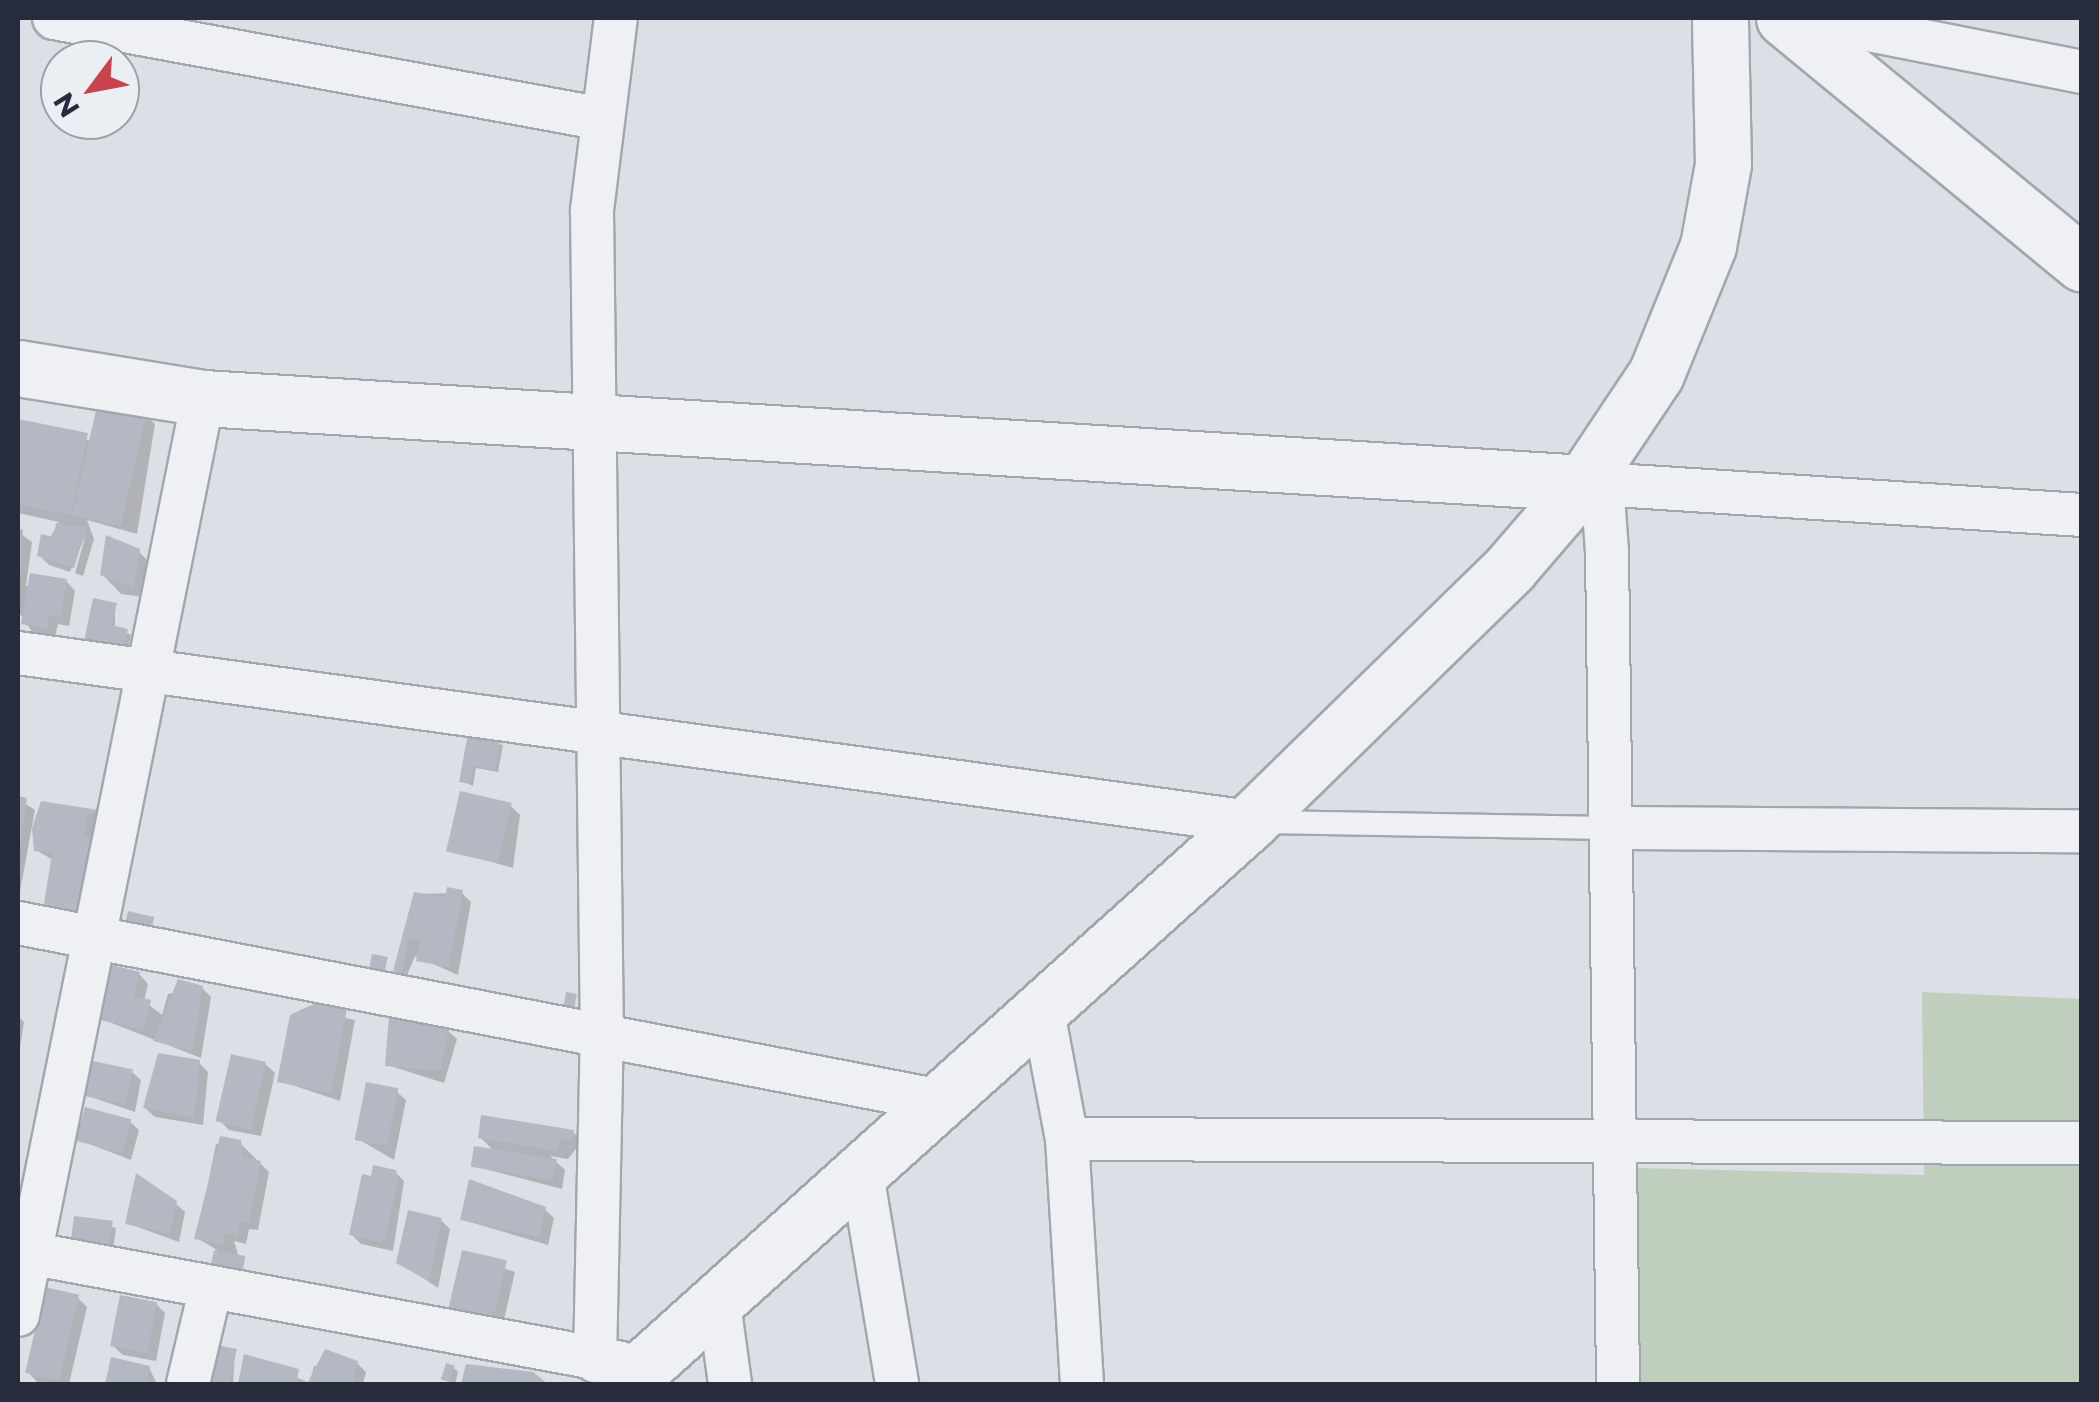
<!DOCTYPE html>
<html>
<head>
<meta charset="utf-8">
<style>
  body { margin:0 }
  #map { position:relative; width:2099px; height:1402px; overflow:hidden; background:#dcdfe5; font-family:Montserrat,sans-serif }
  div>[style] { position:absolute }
  .green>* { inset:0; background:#c0cfbd }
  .shadow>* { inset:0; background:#0003 }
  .building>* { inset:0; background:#b3b8c2; transform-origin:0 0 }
  .roads { filter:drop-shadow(2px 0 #a2a6af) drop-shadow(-2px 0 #a2a6af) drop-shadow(0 2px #a2a6af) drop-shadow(0 -2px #a2a6af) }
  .service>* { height:22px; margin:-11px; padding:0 11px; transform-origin:11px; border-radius:11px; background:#eef0f4 }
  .minor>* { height:42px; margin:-21px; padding:0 21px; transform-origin:21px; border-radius:21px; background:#eef0f4 }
  .tertiary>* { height:55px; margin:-27.5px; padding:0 27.5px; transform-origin:27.5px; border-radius:27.5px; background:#eef0f4 }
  span { translate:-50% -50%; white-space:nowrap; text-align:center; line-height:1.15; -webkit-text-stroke:8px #ebeef3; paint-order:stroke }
  .frame { position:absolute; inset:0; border:20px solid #262c3b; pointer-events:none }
  .north { position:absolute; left:40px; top:40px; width:100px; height:100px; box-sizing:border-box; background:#ebeef3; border:2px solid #9ca0a9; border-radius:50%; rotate:238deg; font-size:28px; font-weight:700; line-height:40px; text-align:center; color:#262c3b }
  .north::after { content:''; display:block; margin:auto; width:35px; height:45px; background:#c8434d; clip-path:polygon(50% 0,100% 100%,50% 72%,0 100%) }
</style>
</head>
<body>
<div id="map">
  <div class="green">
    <div style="clip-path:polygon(1922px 992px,2081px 999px,2081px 1384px,1641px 1384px,1636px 1168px,1924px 1175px)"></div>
  </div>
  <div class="shadow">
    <div style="clip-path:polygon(146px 415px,155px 424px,137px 534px,87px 520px,94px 539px,83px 576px,75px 573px,86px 534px,70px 572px,49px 565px,40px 556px,59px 522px,18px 513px,18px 422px,94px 442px)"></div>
    <div style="clip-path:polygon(18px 532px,32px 542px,26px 586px,66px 581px,75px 591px,69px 626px,58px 624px,55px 637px,33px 633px,18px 611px)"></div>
    <div style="clip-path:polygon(139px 552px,148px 561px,143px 597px,121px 594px,102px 574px)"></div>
    <div style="clip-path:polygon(115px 606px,115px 628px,131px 635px,127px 653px,91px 644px)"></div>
    <div style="clip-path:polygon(470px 736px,503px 745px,498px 772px,476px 768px,473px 786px,462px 781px)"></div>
    <div style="clip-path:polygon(18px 799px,35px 810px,18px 902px)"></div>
    <div style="clip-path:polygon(44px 804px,103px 813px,67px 922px,47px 904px,53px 860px,36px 850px)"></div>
    <div style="clip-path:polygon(511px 806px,520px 815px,513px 868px,454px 851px)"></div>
    <div style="clip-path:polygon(462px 893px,471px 902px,458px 975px,415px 956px,405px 980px,396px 971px,416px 894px)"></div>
    <div style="clip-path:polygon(139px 974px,148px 984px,144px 1001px,162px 1015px,168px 994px,202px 988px,211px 997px,201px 1058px,99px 1018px)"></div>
    <div style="clip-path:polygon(301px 1009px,355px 1020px,340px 1101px,280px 1081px)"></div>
    <div style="clip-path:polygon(18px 1016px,24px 1022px,18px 1060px)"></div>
    <div style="clip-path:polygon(447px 1030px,457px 1039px,444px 1083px,387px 1065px)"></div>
    <div style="clip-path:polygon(199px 1063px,208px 1072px,203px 1125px,155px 1117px,145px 1108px)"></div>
    <div style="clip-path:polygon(265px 1064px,275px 1073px,261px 1136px,229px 1130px,220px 1121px)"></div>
    <div style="clip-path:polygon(131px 1071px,141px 1080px,135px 1112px,79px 1093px)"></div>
    <div style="clip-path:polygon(396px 1091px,406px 1100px,394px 1160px,358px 1139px)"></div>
    <div style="clip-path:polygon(129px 1121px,139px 1130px,131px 1160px,79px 1140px)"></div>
    <div style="clip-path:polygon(573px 1132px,582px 1141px,568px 1159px,550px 1156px,565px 1170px,562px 1189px,473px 1166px,495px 1152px,480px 1137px)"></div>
    <div style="clip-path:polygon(240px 1143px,269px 1172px,258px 1230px,249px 1229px,246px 1244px,234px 1241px,245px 1277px,214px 1268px,217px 1250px,197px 1238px,216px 1144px)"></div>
    <div style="clip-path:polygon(395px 1172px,404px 1181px,393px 1251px,361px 1244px,352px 1235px,373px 1179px)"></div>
    <div style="clip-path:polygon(175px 1203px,185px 1212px,179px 1242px,127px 1223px)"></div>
    <div style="clip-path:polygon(544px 1209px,554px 1218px,548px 1245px,463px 1220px)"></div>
    <div style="clip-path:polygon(77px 1219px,116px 1228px,112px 1256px)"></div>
    <div style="clip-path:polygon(441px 1220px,450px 1229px,438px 1288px,399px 1262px)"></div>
    <div style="clip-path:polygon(464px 1253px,515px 1272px,500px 1337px)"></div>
    <div style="clip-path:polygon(78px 1298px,87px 1307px,69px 1384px,37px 1382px,28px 1372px)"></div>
    <div style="clip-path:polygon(156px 1304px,165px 1313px,156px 1361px,123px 1355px,113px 1346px)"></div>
    <div style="clip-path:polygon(235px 1351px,233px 1384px,205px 1384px)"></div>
    <div style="clip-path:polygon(246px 1357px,310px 1383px,314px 1366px,357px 1363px,366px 1372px,363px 1384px,241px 1384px)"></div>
    <div style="clip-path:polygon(113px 1360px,149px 1368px,157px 1384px,107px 1384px)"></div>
    <div style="clip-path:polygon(454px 1368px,458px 1372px,455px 1384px,445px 1379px)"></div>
  </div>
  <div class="building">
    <div style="left:98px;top:402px;width:50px;height:116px;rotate:13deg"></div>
    <div style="clip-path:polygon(18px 419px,88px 433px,71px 515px,18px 505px)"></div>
    <div style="clip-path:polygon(56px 523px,86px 528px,74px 568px,37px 556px,41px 534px,54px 537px)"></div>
    <div style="clip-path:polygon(18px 529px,23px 530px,21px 573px,18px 572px)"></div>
    <div style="clip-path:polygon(106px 535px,140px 549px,134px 589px,100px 575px)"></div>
    <div style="clip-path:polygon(30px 573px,67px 579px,60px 618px,49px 616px,47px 629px,21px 624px)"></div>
    <div style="clip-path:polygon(93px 598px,117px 603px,112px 625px,128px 629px,123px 650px,84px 641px)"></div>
    <div style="clip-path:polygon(468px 733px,500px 739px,495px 770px,473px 766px,470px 784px,459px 782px)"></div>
    <div style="left:460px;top:791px;width:53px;height:62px;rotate:13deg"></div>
    <div style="clip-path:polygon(18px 796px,27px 798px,19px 853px,18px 853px)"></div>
    <div style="clip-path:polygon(41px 801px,104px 811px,87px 815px,84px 837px,95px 839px,85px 910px,73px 917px,44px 904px,52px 853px,34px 851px,32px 828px)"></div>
    <div style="clip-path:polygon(447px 887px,463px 890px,449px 967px,416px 961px,420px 941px,408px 939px,402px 973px,393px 971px,414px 892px,445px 897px)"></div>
    <div style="left:128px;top:911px;width:27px;height:17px;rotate:13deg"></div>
    <div style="left:372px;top:954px;width:16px;height:20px;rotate:11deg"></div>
    <div style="clip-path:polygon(112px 965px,140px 972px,134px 996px,151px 1000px,144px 1030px,96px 1019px)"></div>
    <div style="clip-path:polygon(178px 979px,203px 986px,192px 1051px,153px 1041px)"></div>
    <div style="left:566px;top:992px;width:11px;height:18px;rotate:10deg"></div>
    <div style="clip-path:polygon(316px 1003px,347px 1009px,331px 1093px,277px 1082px,290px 1015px)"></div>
    <div style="clip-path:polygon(389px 1016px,449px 1028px,441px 1071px,385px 1066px)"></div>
    <div style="clip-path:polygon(158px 1053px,200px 1060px,194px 1118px,143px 1108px)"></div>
    <div style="left:231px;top:1054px;width:36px;height:69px;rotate:13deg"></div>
    <div style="left:84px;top:1059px;width:50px;height:36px;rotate:12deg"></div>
    <div style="left:366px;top:1082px;width:33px;height:59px;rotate:11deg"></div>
    <div style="left:85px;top:1107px;width:48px;height:35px;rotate:15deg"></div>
    <div style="clip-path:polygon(481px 1115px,574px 1130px,572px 1141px,560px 1139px,558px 1151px,478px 1138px)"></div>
    <div style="clip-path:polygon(220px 1136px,241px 1140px,243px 1157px,261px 1161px,249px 1222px,240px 1221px,238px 1236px,225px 1233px,223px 1245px,194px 1239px)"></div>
    <div style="left:474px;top:1146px;width:84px;height:21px;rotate:9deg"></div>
    <div style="clip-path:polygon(373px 1165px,396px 1170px,398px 1181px,384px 1243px,349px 1235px,362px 1174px,371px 1176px)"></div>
    <div style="clip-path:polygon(136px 1173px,177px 1201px,170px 1234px,125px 1224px)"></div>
    <div style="clip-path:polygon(469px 1179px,546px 1207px,539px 1237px,460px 1220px)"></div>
    <div style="clip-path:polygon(408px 1210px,442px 1218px,429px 1281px,396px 1263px)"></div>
    <div style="left:74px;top:1216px;width:39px;height:32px;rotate:7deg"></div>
    <div style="left:214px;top:1250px;width:32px;height:19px;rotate:11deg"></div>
    <div style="left:462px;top:1250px;width:46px;height:71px;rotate:13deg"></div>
    <div style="left:45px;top:1287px;width:35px;height:88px;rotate:13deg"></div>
    <div style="left:120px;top:1295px;width:38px;height:52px;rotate:11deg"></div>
    <div style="clip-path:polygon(211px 1344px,237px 1349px,229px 1384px,203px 1384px)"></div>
    <div style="clip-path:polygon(325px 1349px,358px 1361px,352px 1384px,307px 1384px)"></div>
    <div style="clip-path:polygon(244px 1354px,299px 1369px,296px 1384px,238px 1384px)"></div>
    <div style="clip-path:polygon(111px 1357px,150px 1366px,147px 1383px,105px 1384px)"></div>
    <div style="left:446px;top:1363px;width:9px;height:17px;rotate:18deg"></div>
    <div style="clip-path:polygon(466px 1364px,533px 1372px,548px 1384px,461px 1384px)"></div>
  </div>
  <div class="roads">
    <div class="service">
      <div style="left:1262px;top:822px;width:351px;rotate:1deg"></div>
    </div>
    <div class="minor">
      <div style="left:54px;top:18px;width:558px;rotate:10.42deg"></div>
      <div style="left:1798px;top:30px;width:55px;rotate:-3.1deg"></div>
      <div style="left:1853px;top:27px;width:233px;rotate:11.1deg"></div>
      <div style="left:1583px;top:483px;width:34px;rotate:52deg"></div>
      <div style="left:1604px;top:510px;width:42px;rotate:85.9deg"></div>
      <div style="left:1607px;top:552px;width:832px;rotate:89.24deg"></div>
      <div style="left:1583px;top:483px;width:500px;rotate:3.67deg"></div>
      <div style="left:18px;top:653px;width:1244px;rotate:7.81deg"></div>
      <div style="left:1613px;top:828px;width:469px;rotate:0.4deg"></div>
      <div style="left:18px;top:923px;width:934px;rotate:10.92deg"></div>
      <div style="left:1042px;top:1007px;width:134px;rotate:79.3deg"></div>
      <div style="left:1067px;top:1139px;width:245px;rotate:86.5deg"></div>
      <div style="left:1067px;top:1139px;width:1015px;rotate:0.23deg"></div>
      <div style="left:861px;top:1168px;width:219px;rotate:80.5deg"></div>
      <div style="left:18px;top:1251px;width:614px;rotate:10.51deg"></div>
      <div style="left:718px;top:1296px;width:89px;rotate:82.2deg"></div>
      <div style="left:18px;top:1315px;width:935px;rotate:-78.59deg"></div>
      <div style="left:595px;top:1361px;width:321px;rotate:-88.8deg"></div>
      <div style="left:602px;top:1040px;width:830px;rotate:-90.69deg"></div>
      <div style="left:592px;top:210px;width:193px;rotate:-82.9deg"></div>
      <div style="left:188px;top:1384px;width:96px;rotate:-76.7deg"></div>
    </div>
    <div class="tertiary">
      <div style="left:1784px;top:18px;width:386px;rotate:39.5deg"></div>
      <div style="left:18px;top:368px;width:187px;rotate:9.2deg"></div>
      <div style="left:203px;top:398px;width:1383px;rotate:3.52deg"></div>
      <div style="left:625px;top:1384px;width:841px;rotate:-41.96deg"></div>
      <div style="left:1250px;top:822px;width:363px;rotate:-44.3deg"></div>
      <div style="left:1510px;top:568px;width:112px;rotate:-49.3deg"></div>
      <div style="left:1583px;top:483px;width:131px;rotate:-56.2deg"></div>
      <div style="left:1656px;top:374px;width:138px;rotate:-67.9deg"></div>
      <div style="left:1708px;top:246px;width:83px;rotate:-79.6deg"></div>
      <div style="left:1723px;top:164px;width:146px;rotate:-91.2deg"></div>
    </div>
  </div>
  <div class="frame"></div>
  <div class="north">N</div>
</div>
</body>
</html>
